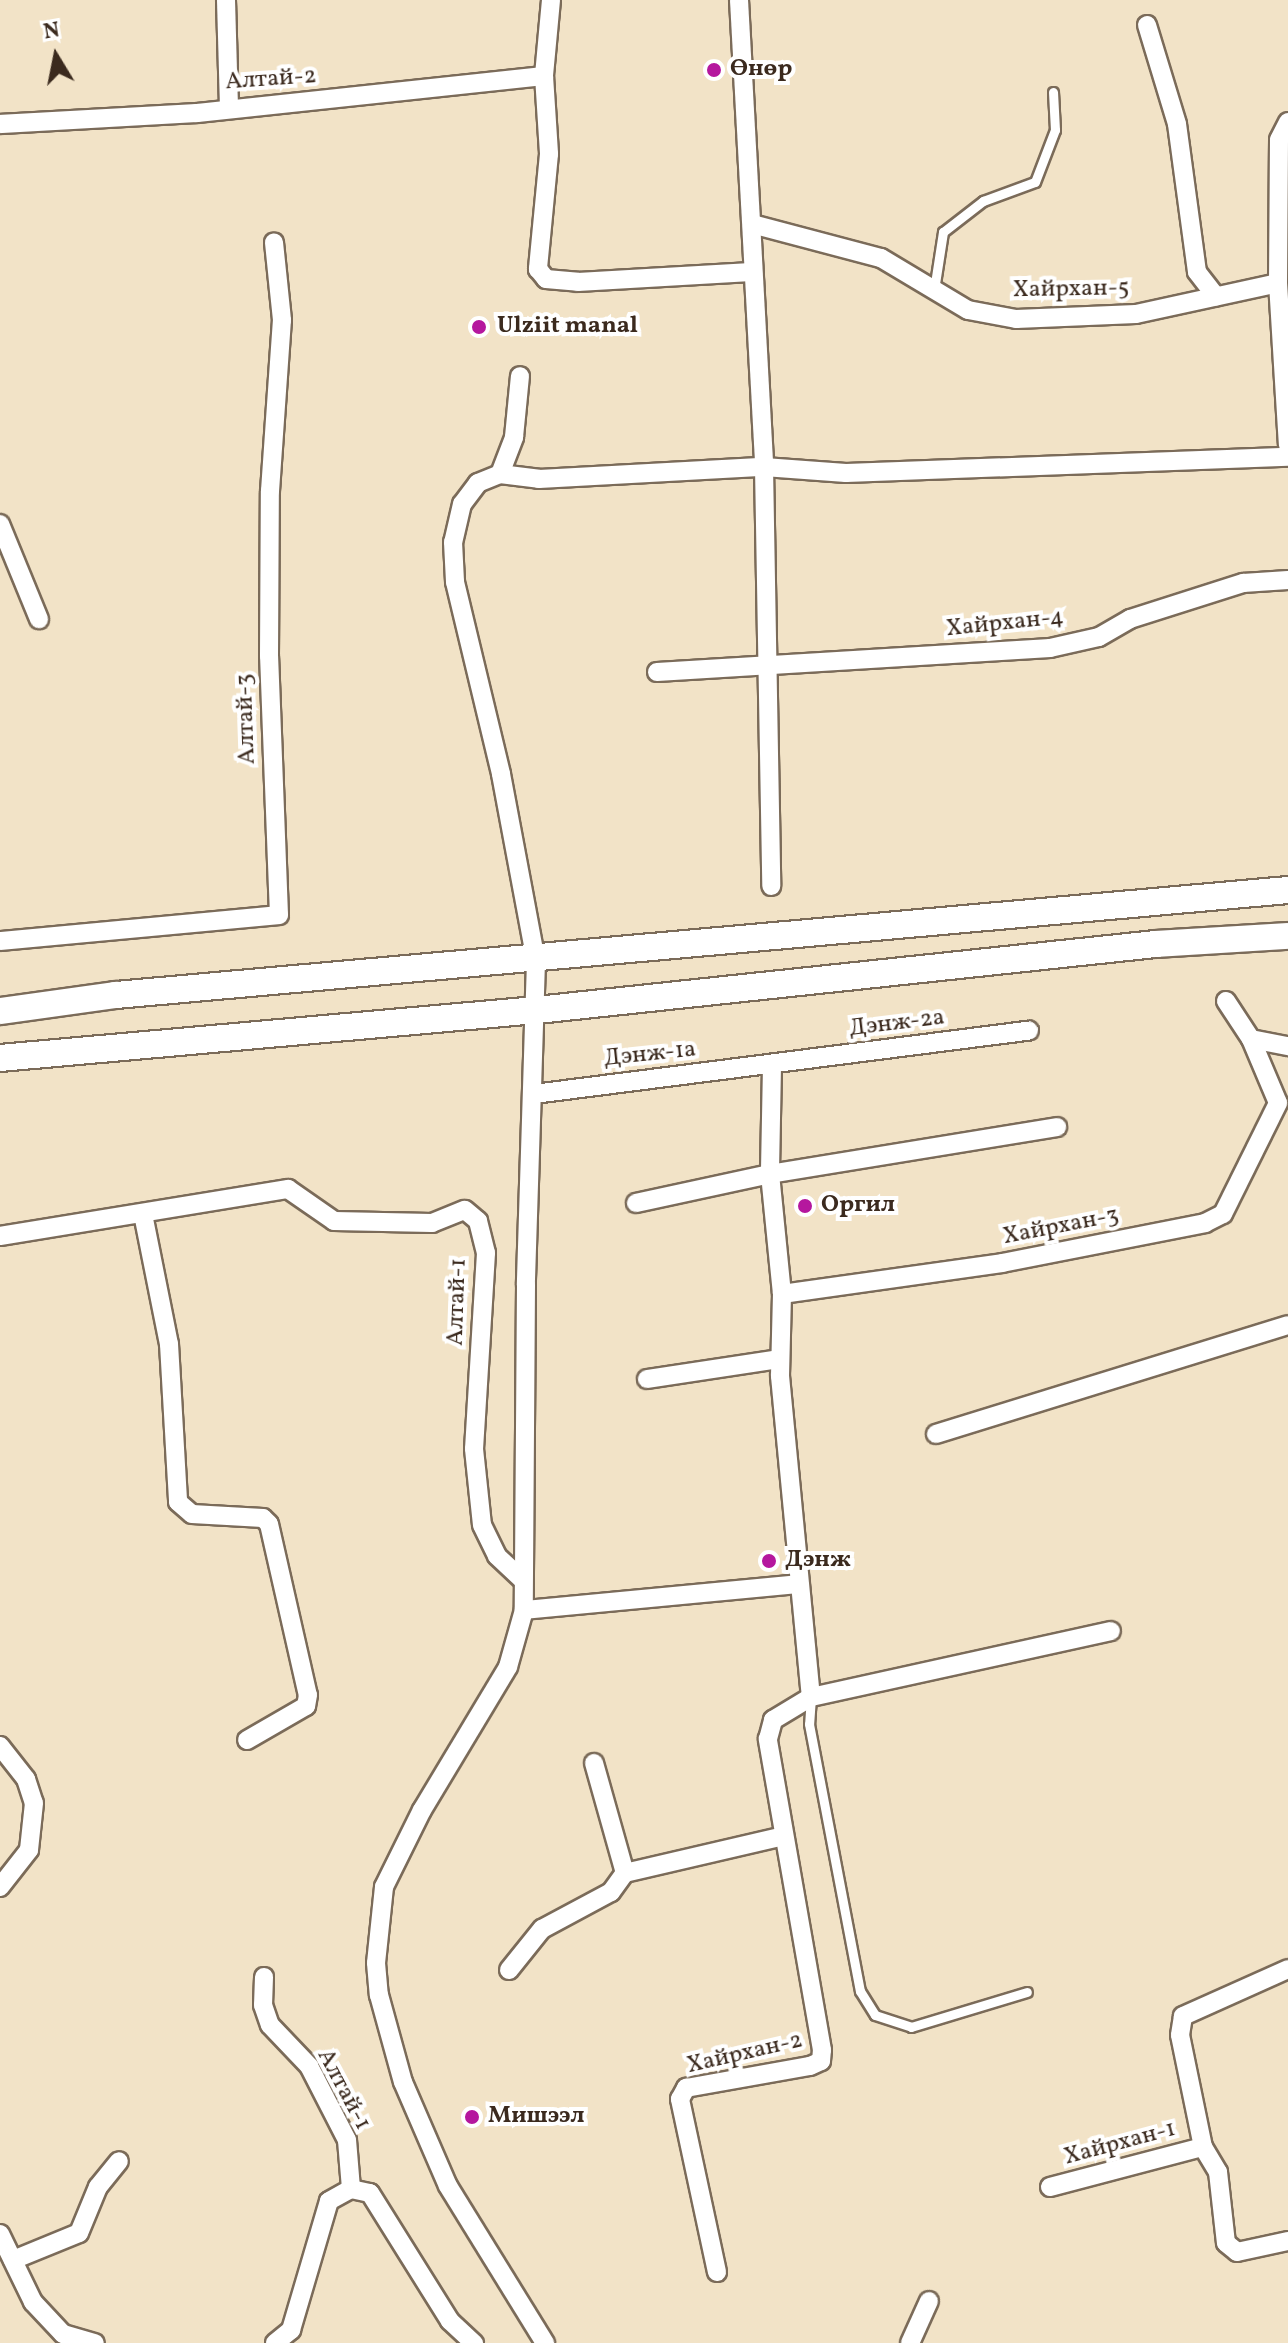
<!DOCTYPE html>
<html>
<head>
<meta charset="utf-8">
<style>
  body { margin:0 }
  #map { position:relative; width:1288px; height:2343px; overflow:hidden; background:#f2e3c7; font-family:Vollkorn,serif }
  div>[style] { position:absolute }
  .roads { filter:drop-shadow(2px 0 #7b6b59) drop-shadow(-2px 0 #7b6b59) drop-shadow(0 2px #7b6b59) drop-shadow(0 -2px #7b6b59) }
  .lane>* { height:9px; margin:-4.5px; padding:0 4.5px; transform-origin:4.5px; border-radius:4.5px; background:#fff }
  .street>* { height:18px; margin:-9px; padding:0 9px; transform-origin:9px; border-radius:9px; background:#fff }
  .secondary>* { height:26px; margin:-13px; padding:0 13px; transform-origin:13px; border-radius:13px; background:#fff }
  .dots>* { width:22px; height:22px; translate:-50% -50%; box-sizing:border-box; border:4px solid #fff; border-radius:50% }
  span { translate:-50% -50%; white-space:nowrap; text-align:center; line-height:1.15; -webkit-text-stroke:8px #fff; paint-order:stroke }
  .poi-label { font-size:24px; color:#3b2a1e; font-weight:700 }
  .left { translate:0 -50%; text-align:left }
  .street-label { font-size:24px; color:#3b2a1e }
  .north { position:absolute; left:16px; top:16px; width:80px; height:80px; -webkit-text-stroke:6px #fff; paint-order:stroke; rotate:350deg; font-size:22px; font-weight:700; line-height:32px; text-align:center; color:#3b2a1e }
  .north::after { content:''; display:block; margin:auto; width:28px; height:36px; background:#3b2a1e; clip-path:polygon(50% 0,100% 100%,50% 72%,0 100%) }
</style>
</head>
<body>
<div id="map">
  <div class="roads">
    <div class="lane">
      <div style="left:934px;top:290px;width:59px;rotate:-81.2deg"></div>
      <div style="left:943px;top:232px;width:51px;rotate:-37.8deg"></div>
      <div style="left:983px;top:201px;width:55px;rotate:-20.1deg"></div>
      <div style="left:1035px;top:182px;width:56px;rotate:-69deg"></div>
      <div style="left:1055px;top:130px;width:38px;rotate:-93deg"></div>
      <div style="left:811px;top:1697px;width:27px;rotate:94deg"></div>
      <div style="left:809px;top:1724px;width:272px;rotate:79.2deg"></div>
      <div style="left:860px;top:1991px;width:28px;rotate:58deg"></div>
      <div style="left:875px;top:2015px;width:38px;rotate:18deg"></div>
      <div style="left:911px;top:2027px;width:121px;rotate:-16.8deg"></div>
    </div>
    <div class="street">
      <div style="left:226px;top:0;width:106px;rotate:88.4deg"></div>
      <div style="left:551px;top:0;width:76px;rotate:95.3deg"></div>
      <div style="left:544px;top:76px;width:78px;rotate:86.3deg"></div>
      <div style="left:549px;top:154px;width:116px;rotate:95.5deg"></div>
      <div style="left:538px;top:269px;width:13px;rotate:51deg"></div>
      <div style="left:546px;top:279px;width:32px;rotate:5deg"></div>
      <div style="left:578px;top:282px;width:173px;rotate:-3.3deg"></div>
      <div style="left:739px;top:0;width:468px;rotate:86.9deg"></div>
      <div style="left:764px;top:467px;width:419px;rotate:89deg"></div>
      <div style="left:1147px;top:25px;width:103px;rotate:73.1deg"></div>
      <div style="left:1177px;top:124px;width:149px;rotate:82.3deg"></div>
      <div style="left:1197px;top:272px;width:31px;rotate:52deg"></div>
      <div style="left:1288px;top:122px;width:20px;rotate:117deg"></div>
      <div style="left:1279px;top:140px;width:143px;rotate:90.4deg"></div>
      <div style="left:1278px;top:283px;width:162px;rotate:86.5deg"></div>
      <div style="left:0;top:124px;width:197px;rotate:-3.2deg"></div>
      <div style="left:197px;top:113px;width:349px;rotate:-6.1deg"></div>
      <div style="left:752px;top:224px;width:133px;rotate:14.8deg"></div>
      <div style="left:881px;top:258px;width:101px;rotate:30.9deg"></div>
      <div style="left:968px;top:310px;width:49px;rotate:10.6deg"></div>
      <div style="left:1016px;top:319px;width:120px;rotate:-2.4deg"></div>
      <div style="left:1136px;top:314px;width:145px;rotate:-12.3deg"></div>
      <div style="left:500px;top:474px;width:24px;rotate:158deg"></div>
      <div style="left:478px;top:483px;width:26px;rotate:127deg"></div>
      <div style="left:462px;top:504px;width:39px;rotate:103deg"></div>
      <div style="left:453px;top:542px;width:40px;rotate:87.1deg"></div>
      <div style="left:455px;top:582px;width:197px;rotate:76.5deg"></div>
      <div style="left:501px;top:774px;width:190px;rotate:79.4deg"></div>
      <div style="left:536px;top:961px;width:324px;rotate:91.8deg"></div>
      <div style="left:526px;top:1285px;width:325px;rotate:90.4deg"></div>
      <div style="left:524px;top:1610px;width:59px;rotate:105.7deg"></div>
      <div style="left:508px;top:1667px;width:167px;rotate:121deg"></div>
      <div style="left:422px;top:1810px;width:86px;rotate:116.3deg"></div>
      <div style="left:384px;top:1887px;width:76px;rotate:96deg"></div>
      <div style="left:376px;top:1963px;width:32px;rotate:85deg"></div>
      <div style="left:379px;top:1995px;width:90px;rotate:74.6deg"></div>
      <div style="left:403px;top:2082px;width:113px;rotate:66.6deg"></div>
      <div style="left:448px;top:2186px;width:185px;rotate:58.3deg"></div>
      <div style="left:500px;top:474px;width:39px;rotate:7deg"></div>
      <div style="left:539px;top:479px;width:225px;rotate:-3.1deg"></div>
      <div style="left:764px;top:467px;width:82px;rotate:4.2deg"></div>
      <div style="left:846px;top:473px;width:442px;rotate:-2.1deg"></div>
      <div style="left:500px;top:474px;width:40px;rotate:-69deg"></div>
      <div style="left:514px;top:437px;width:61px;rotate:-84.4deg"></div>
      <div style="left:0;top:524px;width:103px;rotate:67.7deg"></div>
      <div style="left:657px;top:672px;width:394px;rotate:-3.5deg"></div>
      <div style="left:1050px;top:648px;width:50px;rotate:-12.7deg"></div>
      <div style="left:1099px;top:637px;width:36px;rotate:-30deg"></div>
      <div style="left:1130px;top:619px;width:119px;rotate:-17.7deg"></div>
      <div style="left:1243px;top:583px;width:45px;rotate:-3.8deg"></div>
      <div style="left:0;top:941px;width:280px;rotate:-5.3deg"></div>
      <div style="left:279px;top:915px;width:259px;rotate:-92.2deg"></div>
      <div style="left:269px;top:656px;width:165px;rotate:-89.7deg"></div>
      <div style="left:270px;top:491px;width:171px;rotate:-86deg"></div>
      <div style="left:282px;top:320px;width:78px;rotate:-95.9deg"></div>
      <div style="left:1226px;top:1001px;width:45px;rotate:56.7deg"></div>
      <div style="left:1251px;top:1039px;width:69px;rotate:67.1deg"></div>
      <div style="left:1251px;top:1039px;width:38px;rotate:11deg"></div>
      <div style="left:772px;top:1066px;width:108px;rotate:91.1deg"></div>
      <div style="left:770px;top:1174px;width:121px;rotate:84.3deg"></div>
      <div style="left:782px;top:1294px;width:82px;rotate:91.4deg"></div>
      <div style="left:780px;top:1376px;width:322px;rotate:84.5deg"></div>
      <div style="left:534px;top:1094px;width:499px;rotate:-7.3deg"></div>
      <div style="left:636px;top:1203px;width:137px;rotate:-12.2deg"></div>
      <div style="left:770px;top:1174px;width:291px;rotate:-9.3deg"></div>
      <div style="left:143px;top:1214px;width:133px;rotate:78.7deg"></div>
      <div style="left:169px;top:1344px;width:158px;rotate:86.7deg"></div>
      <div style="left:178px;top:1502px;width:18px;rotate:41deg"></div>
      <div style="left:192px;top:1514px;width:71px;rotate:3.2deg"></div>
      <div style="left:263px;top:1518px;width:8px;rotate:45deg"></div>
      <div style="left:269px;top:1524px;width:175px;rotate:77.2deg"></div>
      <div style="left:308px;top:1695px;width:11px;rotate:100deg"></div>
      <div style="left:306px;top:1706px;width:68px;rotate:150deg"></div>
      <div style="left:0;top:1236px;width:292px;rotate:-9.3deg"></div>
      <div style="left:288px;top:1189px;width:56px;rotate:34.8deg"></div>
      <div style="left:334px;top:1221px;width:98px;rotate:1.2deg"></div>
      <div style="left:432px;top:1223px;width:35px;rotate:-22deg"></div>
      <div style="left:465px;top:1210px;width:17px;rotate:40deg"></div>
      <div style="left:478px;top:1221px;width:33px;rotate:76deg"></div>
      <div style="left:486px;top:1253px;width:196px;rotate:93.5deg"></div>
      <div style="left:474px;top:1449px;width:76px;rotate:84deg"></div>
      <div style="left:482px;top:1525px;width:34px;rotate:64deg"></div>
      <div style="left:497px;top:1556px;width:35px;rotate:43deg"></div>
      <div style="left:782px;top:1294px;width:222px;rotate:-8deg"></div>
      <div style="left:1002px;top:1263px;width:207px;rotate:-11.1deg"></div>
      <div style="left:1205px;top:1223px;width:20px;rotate:-27deg"></div>
      <div style="left:1223px;top:1214px;width:124px;rotate:-63.6deg"></div>
      <div style="left:647px;top:1379px;width:134px;rotate:-8.6deg"></div>
      <div style="left:936px;top:1434px;width:368px;rotate:-17.2deg"></div>
      <div style="left:524px;top:1610px;width:274px;rotate:-5.4deg"></div>
      <div style="left:0;top:1746px;width:42px;rotate:51.8deg"></div>
      <div style="left:26px;top:1779px;width:25px;rotate:72deg"></div>
      <div style="left:34px;top:1803px;width:47px;rotate:96.1deg"></div>
      <div style="left:29px;top:1850px;width:47px;rotate:128.1deg"></div>
      <div style="left:594px;top:1763px;width:114px;rotate:74.3deg"></div>
      <div style="left:509px;top:1970px;width:53px;rotate:-51.2deg"></div>
      <div style="left:542px;top:1929px;width:78px;rotate:-28.2deg"></div>
      <div style="left:611px;top:1892px;width:24px;rotate:-54deg"></div>
      <div style="left:625px;top:1873px;width:163px;rotate:-13.1deg"></div>
      <div style="left:264px;top:1977px;width:28px;rotate:92deg"></div>
      <div style="left:263px;top:2005px;width:21px;rotate:71deg"></div>
      <div style="left:270px;top:2025px;width:57px;rotate:46.4deg"></div>
      <div style="left:309px;top:2066px;width:83px;rotate:62.8deg"></div>
      <div style="left:347px;top:2140px;width:49px;rotate:85.3deg"></div>
      <div style="left:1203px;top:2147px;width:29px;rotate:59deg"></div>
      <div style="left:1218px;top:2172px;width:71px;rotate:83.6deg"></div>
      <div style="left:1226px;top:2243px;width:14px;rotate:39deg"></div>
      <div style="left:1237px;top:2252px;width:52px;rotate:-12.2deg"></div>
      <div style="left:1050px;top:2187px;width:158px;rotate:-14.7deg"></div>
      <div style="left:1203px;top:2147px;width:114px;rotate:-101.6deg"></div>
      <div style="left:1180px;top:2035px;width:19px;rotate:-81deg"></div>
      <div style="left:1183px;top:2016px;width:115px;rotate:-24.1deg"></div>
      <div style="left:0;top:2234px;width:76px;rotate:64.1deg"></div>
      <div style="left:33px;top:2302px;width:44px;rotate:46.8deg"></div>
      <div style="left:63px;top:2334px;width:33px;rotate:16deg"></div>
      <div style="left:13px;top:2260px;width:71px;rotate:-22.2deg"></div>
      <div style="left:79px;top:2233px;width:50px;rotate:-67.6deg"></div>
      <div style="left:98px;top:2187px;width:33px;rotate:-51deg"></div>
      <div style="left:717px;top:2272px;width:177px;rotate:-102.1deg"></div>
      <div style="left:680px;top:2099px;width:13px;rotate:-61deg"></div>
      <div style="left:686px;top:2088px;width:126px;rotate:-10.1deg"></div>
      <div style="left:810px;top:2066px;width:12px;rotate:-24deg"></div>
      <div style="left:821px;top:2061px;width:11px;rotate:-85deg"></div>
      <div style="left:822px;top:2050px;width:316px;rotate:-99.9deg"></div>
      <div style="left:768px;top:1739px;width:20px;rotate:-75deg"></div>
      <div style="left:773px;top:1720px;width:44px;rotate:-31.2deg"></div>
      <div style="left:811px;top:1697px;width:307px;rotate:-12.4deg"></div>
      <div style="left:275px;top:2343px;width:21px;rotate:-39deg"></div>
      <div style="left:291px;top:2330px;width:134px;rotate:-73.6deg"></div>
      <div style="left:329px;top:2201px;width:25px;rotate:-29deg"></div>
      <div style="left:351px;top:2189px;width:19px;rotate:12deg"></div>
      <div style="left:370px;top:2193px;width:151px;rotate:58deg"></div>
      <div style="left:450px;top:2321px;width:33px;rotate:43deg"></div>
      <div style="left:910px;top:2343px;width:46px;rotate:-65.7deg"></div>
    </div>
    <div class="secondary">
      <div style="left:0;top:1011px;width:117px;rotate:-7.9deg"></div>
      <div style="left:116px;top:995px;width:1177px;rotate:-5.12deg"></div>
      <div style="left:0;top:1058px;width:539px;rotate:-5.11deg"></div>
      <div style="left:537px;top:1010px;width:623px;rotate:-6.09deg"></div>
      <div style="left:1156px;top:944px;width:132px;rotate:-3.5deg"></div>
    </div>
  </div>
  <div class="dots">
    <div style="left:714px;top:70px;background:#b5179e"></div>
    <div style="left:479px;top:327px;background:#b5179e"></div>
    <div style="left:805px;top:1206px;background:#b5179e"></div>
    <div style="left:769px;top:1561px;background:#b5179e"></div>
    <div style="left:472px;top:2117px;background:#b5179e"></div>
  </div>
  <div class="poi-label">
    <span class="left" style="left:730px;top:70px">Өнөр</span>
    <span class="left" style="left:497px;top:327px">Ulziit manal</span>
    <span class="left" style="left:821px;top:1206px">Оргил</span>
    <span class="left" style="left:785px;top:1561px">Дэнж</span>
    <span class="left" style="left:488px;top:2117px">Мишээл</span>
  </div>
  <div class="street-label">
    <span style="left:271px;top:80px;rotate:-4deg">Алтай-2</span>
    <span style="left:1071px;top:290px;rotate:-1deg">Хайрхан-5</span>
    <span style="left:1005px;top:624px;rotate:-6deg">Хайрхан-4</span>
    <span style="left:247px;top:719px;rotate:-92deg">Алтай-3</span>
    <span style="left:897px;top:1024px;rotate:-7deg">Дэнж-2а</span>
    <span style="left:650px;top:1055px;rotate:-6deg">Дэнж-1а</span>
    <span style="left:1061px;top:1227px;rotate:-11deg">Хайрхан-3</span>
    <span style="left:458px;top:1302px;rotate:-88deg">Алтай-1</span>
    <span style="left:745px;top:2054px;rotate:-13deg">Хайрхан-2</span>
    <span style="left:343px;top:2090px;rotate:62deg">Алтай-1</span>
    <span style="left:1120px;top:2144px;rotate:-15deg">Хайрхан-1</span>
  </div>
  <div class="north">N</div>
</div>
</body>
</html>
